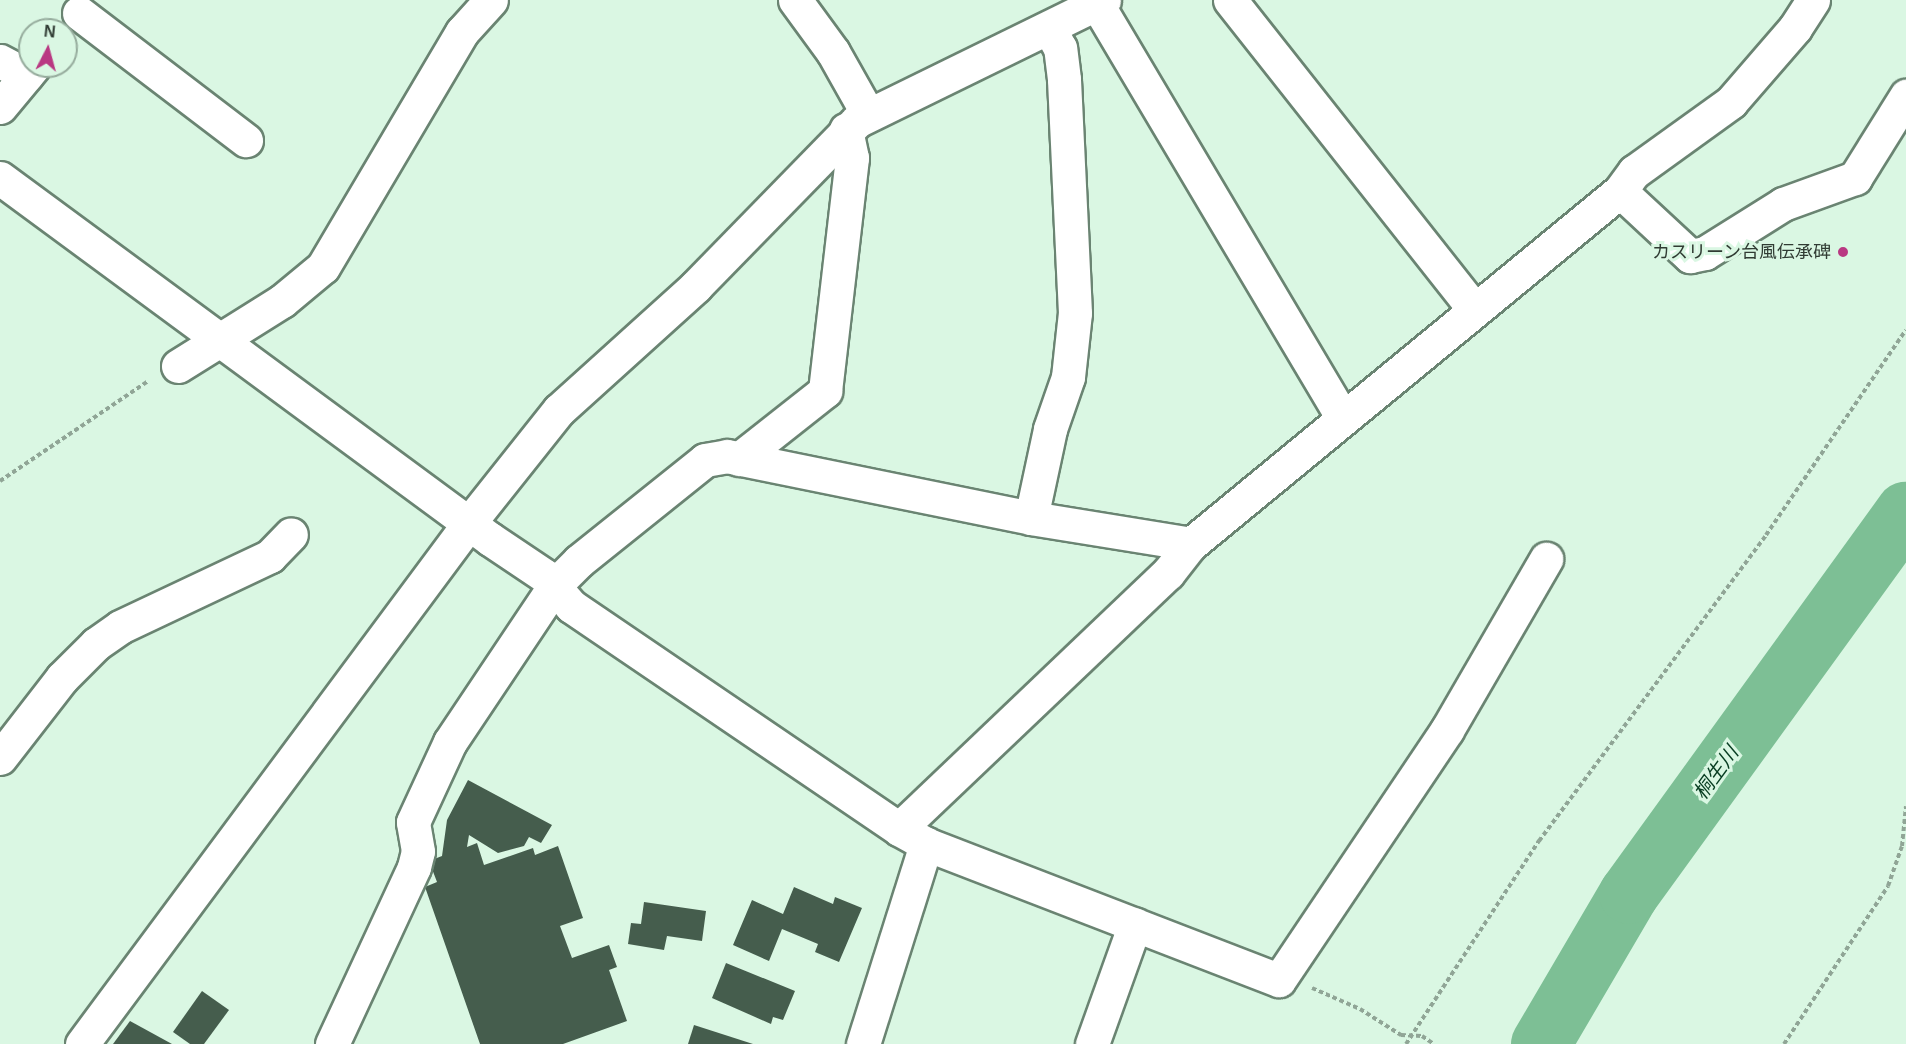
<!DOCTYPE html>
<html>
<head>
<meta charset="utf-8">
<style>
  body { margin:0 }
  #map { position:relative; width:1906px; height:1044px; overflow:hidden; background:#daf7e3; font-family:Helvetica,"Noto Sans JP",sans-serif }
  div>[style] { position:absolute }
  .river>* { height:60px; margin:-30px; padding:0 30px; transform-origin:30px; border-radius:30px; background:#7dbf95 }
  .building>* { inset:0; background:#455d4d }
  .path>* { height:4px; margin-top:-2px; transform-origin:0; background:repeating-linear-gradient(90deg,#90a596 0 4.5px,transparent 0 7.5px) }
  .roads { filter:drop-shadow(2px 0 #6a8472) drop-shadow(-2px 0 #6a8472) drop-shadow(0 2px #6a8472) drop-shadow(0 -2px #6a8472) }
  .minor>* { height:33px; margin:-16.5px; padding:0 16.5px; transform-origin:16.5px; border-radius:16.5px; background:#fff }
  .dots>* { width:16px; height:16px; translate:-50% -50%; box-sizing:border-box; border:3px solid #daf7e3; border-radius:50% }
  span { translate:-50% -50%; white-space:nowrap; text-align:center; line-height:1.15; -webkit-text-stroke:6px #daf7e3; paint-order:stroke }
  .poi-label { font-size:18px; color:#303b33 }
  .right { translate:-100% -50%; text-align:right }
  .water-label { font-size:20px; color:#073d21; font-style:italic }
  .north { position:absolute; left:18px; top:18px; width:60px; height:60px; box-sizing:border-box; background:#daf7e3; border:2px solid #96ac9d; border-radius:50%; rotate:6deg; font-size:16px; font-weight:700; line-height:24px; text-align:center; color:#303b33 }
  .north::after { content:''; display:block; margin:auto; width:21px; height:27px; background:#b93882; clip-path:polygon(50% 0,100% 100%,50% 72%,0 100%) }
</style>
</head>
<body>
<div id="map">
  <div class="river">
    <div style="left:1541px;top:1044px;width:174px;rotate:-59.6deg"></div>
    <div style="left:1629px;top:894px;width:472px;rotate:-54.1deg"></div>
  </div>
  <div class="building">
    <div style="clip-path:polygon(468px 780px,552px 825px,541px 843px,529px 837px,524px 846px,498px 853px,469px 835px,467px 847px,477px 843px,484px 865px,533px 848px,535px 855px,558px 846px,583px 918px,560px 926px,572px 958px,609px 945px,617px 967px,609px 970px,627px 1021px,563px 1044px,480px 1044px,425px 887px,437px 882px,429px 861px,442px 856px,447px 820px)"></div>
    <div style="clip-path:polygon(794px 887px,833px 904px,835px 897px,862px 908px,839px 962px,815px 952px,818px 944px,782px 929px,769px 961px,733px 945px,752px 900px,783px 914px)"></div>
    <div style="clip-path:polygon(644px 902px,706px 911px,702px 941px,667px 936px,664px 950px,628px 944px,631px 923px,641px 924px)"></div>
    <div style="clip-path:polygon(726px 963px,795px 991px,783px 1020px,773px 1017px,771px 1024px,712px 998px)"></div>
    <div style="clip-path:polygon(202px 991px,229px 1010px,204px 1044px,190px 1044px,173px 1032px)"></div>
    <div style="clip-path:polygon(130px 1021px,172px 1044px,113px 1044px)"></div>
    <div style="clip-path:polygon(694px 1025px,753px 1044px,688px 1044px)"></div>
  </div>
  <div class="path">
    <div style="left:0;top:481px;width:179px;rotate:-34deg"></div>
    <div style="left:1312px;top:988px;width:52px;rotate:23.6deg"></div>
    <div style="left:1360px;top:1009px;width:49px;rotate:32.4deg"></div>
    <div style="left:1401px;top:1035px;width:21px;rotate:3deg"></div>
    <div style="left:1422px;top:1036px;width:14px;rotate:34deg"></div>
    <div style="left:1406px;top:1044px;width:243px;rotate:-56.8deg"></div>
    <div style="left:1539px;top:841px;width:381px;rotate:-53.4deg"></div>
    <div style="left:1766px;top:535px;width:248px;rotate:-55.7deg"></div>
    <div style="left:1784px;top:1044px;width:189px;rotate:-56.6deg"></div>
    <div style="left:1888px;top:886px;width:42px;rotate:-70.7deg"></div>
    <div style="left:1902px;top:846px;width:40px;rotate:-84.3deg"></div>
  </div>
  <div class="roads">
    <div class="minor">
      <div style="left:795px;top:0;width:64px;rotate:53.8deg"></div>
      <div style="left:833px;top:52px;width:71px;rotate:60.6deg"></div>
      <div style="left:1230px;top:0;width:395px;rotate:51.7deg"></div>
      <div style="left:1097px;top:4px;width:482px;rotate:59.3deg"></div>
      <div style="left:79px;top:13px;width:210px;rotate:37.3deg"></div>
      <div style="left:0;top:61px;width:30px;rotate:28deg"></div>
      <div style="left:0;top:107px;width:53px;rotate:-50.3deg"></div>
      <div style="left:0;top:178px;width:609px;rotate:36.38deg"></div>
      <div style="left:490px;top:539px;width:66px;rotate:33.9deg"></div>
      <div style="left:545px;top:576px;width:40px;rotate:49deg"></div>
      <div style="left:571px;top:606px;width:397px;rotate:34.2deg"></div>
      <div style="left:899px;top:829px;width:31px;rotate:29deg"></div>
      <div style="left:926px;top:844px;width:378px;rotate:21.1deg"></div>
      <div style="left:1279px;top:980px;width:301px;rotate:-56.1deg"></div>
      <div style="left:1447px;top:730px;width:198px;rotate:-59.9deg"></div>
      <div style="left:1620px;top:191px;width:24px;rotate:-54deg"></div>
      <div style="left:1634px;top:172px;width:120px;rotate:-35.8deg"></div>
      <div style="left:1731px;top:102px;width:98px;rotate:-49.1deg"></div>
      <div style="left:1795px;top:28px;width:33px;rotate:-57deg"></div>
      <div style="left:178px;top:366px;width:123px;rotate:-32deg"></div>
      <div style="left:282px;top:301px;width:53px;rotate:-39.7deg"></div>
      <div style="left:323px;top:267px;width:273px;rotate:-59.4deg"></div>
      <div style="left:462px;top:32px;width:43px;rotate:-47.8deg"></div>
      <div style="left:739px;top:459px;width:110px;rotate:-38.3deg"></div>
      <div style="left:825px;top:391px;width:235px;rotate:-83.4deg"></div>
      <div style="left:852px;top:158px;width:29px;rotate:-102deg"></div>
      <div style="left:1031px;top:518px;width:91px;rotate:-77.9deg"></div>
      <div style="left:1050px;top:429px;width:55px;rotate:-70.9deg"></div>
      <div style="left:1068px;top:377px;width:64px;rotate:-83.8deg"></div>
      <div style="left:1075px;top:313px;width:234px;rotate:-92.7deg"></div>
      <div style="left:1064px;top:79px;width:31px;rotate:-97deg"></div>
      <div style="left:1060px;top:48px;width:23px;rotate:-119deg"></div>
      <div style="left:0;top:758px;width:101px;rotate:-52.2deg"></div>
      <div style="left:62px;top:678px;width:48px;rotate:-45deg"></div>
      <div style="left:96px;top:644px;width:29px;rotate:-35deg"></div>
      <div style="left:120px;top:627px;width:166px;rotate:-25.3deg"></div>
      <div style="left:270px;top:556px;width:30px;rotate:-46deg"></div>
      <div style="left:899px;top:829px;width:371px;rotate:-43.6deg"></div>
      <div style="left:1168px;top:573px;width:37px;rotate:-52deg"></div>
      <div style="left:1191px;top:544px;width:556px;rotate:-39.45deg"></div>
      <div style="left:1620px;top:191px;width:96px;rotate:42.9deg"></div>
      <div style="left:1690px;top:256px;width:15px;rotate:-11deg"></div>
      <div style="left:1705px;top:253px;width:92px;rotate:-32.1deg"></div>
      <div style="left:1783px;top:204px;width:77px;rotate:-19.9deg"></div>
      <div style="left:1855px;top:178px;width:97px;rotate:-58.1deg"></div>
      <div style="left:82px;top:1044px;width:649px;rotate:-53.39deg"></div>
      <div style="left:469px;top:523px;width:144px;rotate:-51.5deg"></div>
      <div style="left:559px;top:410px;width:185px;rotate:-42.1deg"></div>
      <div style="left:696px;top:286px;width:231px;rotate:-45.7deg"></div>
      <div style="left:857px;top:121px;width:275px;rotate:-26.1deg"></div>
      <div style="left:332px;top:1044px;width:195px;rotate:-65.1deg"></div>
      <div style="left:414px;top:867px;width:16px;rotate:-76deg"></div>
      <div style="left:418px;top:851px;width:29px;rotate:-100deg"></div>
      <div style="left:413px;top:822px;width:88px;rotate:-65.2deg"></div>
      <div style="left:450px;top:742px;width:189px;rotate:-56.2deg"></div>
      <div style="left:555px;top:585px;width:34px;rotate:-45deg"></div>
      <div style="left:579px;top:561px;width:161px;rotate:-38.7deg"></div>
      <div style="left:705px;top:460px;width:22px;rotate:-10deg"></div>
      <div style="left:727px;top:456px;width:310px;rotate:11.5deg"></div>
      <div style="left:1031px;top:518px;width:162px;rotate:9.2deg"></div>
      <div style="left:863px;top:1044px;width:210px;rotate:-72.5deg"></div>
      <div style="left:1092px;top:1044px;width:127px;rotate:-70.3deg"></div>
    </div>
  </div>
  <div class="dots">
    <div style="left:1843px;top:252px;background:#b93882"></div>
  </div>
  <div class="poi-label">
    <span class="right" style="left:1831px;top:252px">カスリーン台風伝承碑</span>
  </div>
  <div class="water-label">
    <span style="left:1716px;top:773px;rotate:-54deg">桐生川</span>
  </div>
  <div class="north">N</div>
</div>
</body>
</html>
